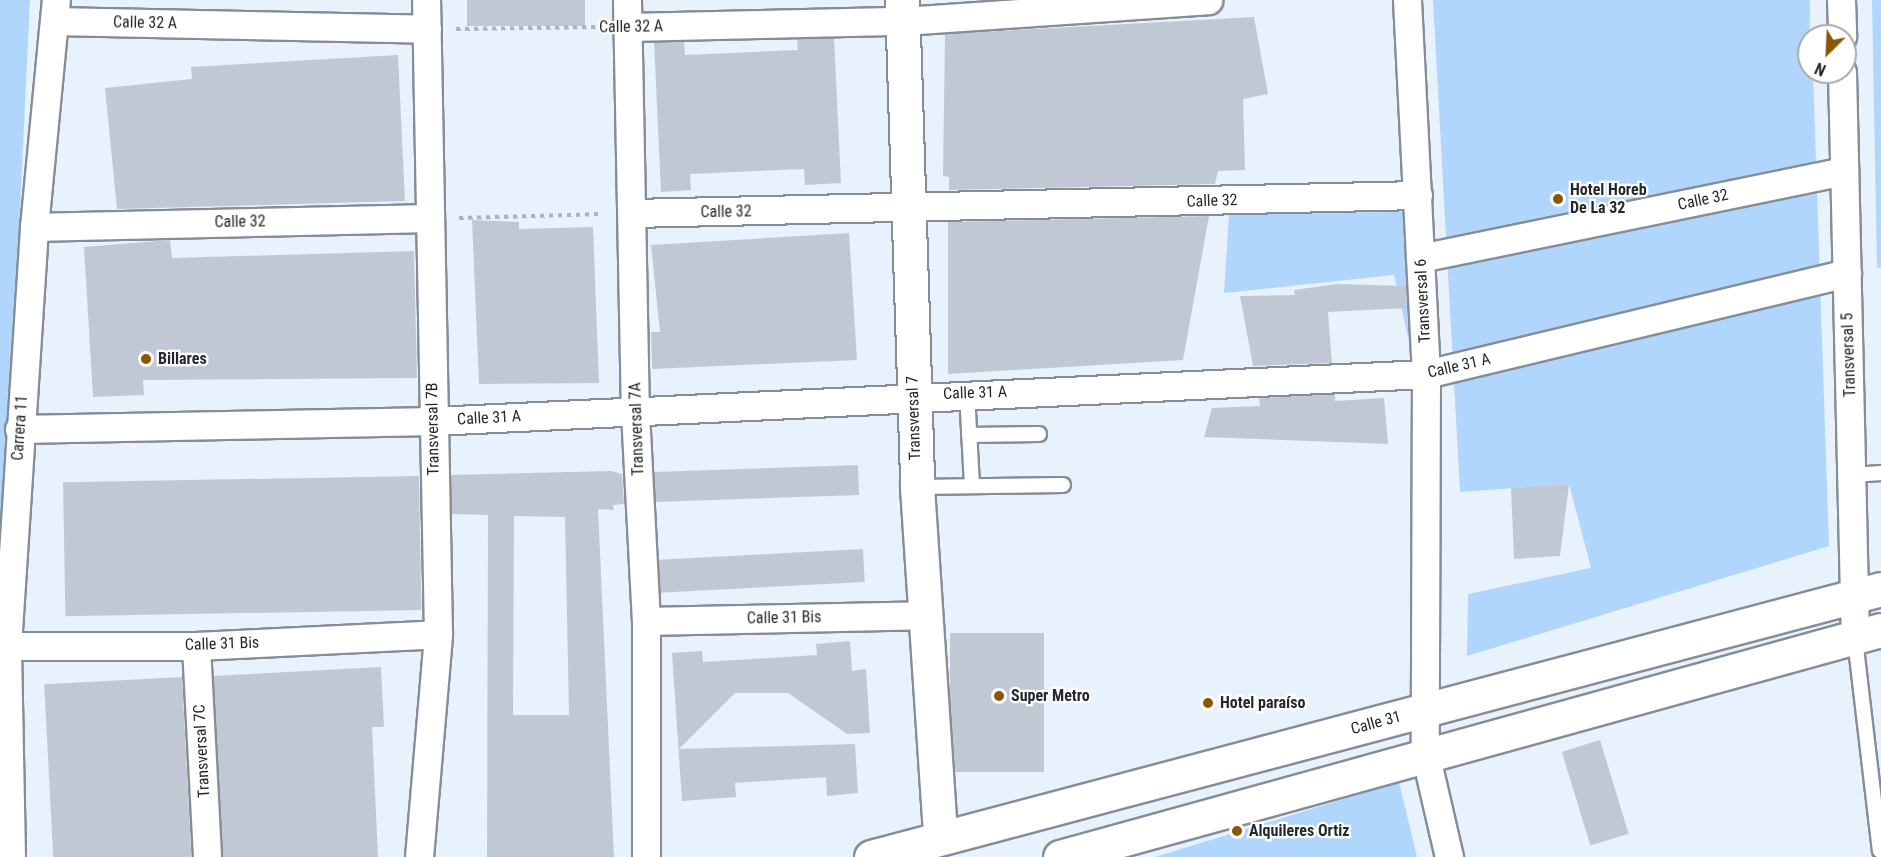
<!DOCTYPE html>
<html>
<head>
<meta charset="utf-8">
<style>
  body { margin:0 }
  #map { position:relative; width:1881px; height:857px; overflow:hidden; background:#e8f2fd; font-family:"Roboto Condensed",sans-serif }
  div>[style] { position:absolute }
  .green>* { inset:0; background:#b1d6fd }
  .building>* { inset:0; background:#c0c9d3; transform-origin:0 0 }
  .path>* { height:4px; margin-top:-2px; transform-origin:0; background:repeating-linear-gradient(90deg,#acb4bd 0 4.5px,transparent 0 9px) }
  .roads { filter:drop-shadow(2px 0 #858e97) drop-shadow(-2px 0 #858e97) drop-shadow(0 2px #858e97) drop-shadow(0 -2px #858e97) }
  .lane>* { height:14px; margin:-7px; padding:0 7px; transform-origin:7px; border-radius:7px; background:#fff }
  .street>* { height:27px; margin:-13.5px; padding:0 13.5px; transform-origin:13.5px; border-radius:13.5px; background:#fff }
  .secondary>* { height:33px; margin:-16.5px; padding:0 16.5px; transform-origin:16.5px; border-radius:16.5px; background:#fff }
  .dots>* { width:16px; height:16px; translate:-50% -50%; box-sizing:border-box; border:3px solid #fff; border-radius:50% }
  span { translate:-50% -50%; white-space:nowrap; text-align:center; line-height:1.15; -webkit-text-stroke:4.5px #fff; paint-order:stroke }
  .street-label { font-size:16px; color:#24282c }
  .poi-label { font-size:16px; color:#24282c; font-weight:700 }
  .left { translate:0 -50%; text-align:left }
  .north { position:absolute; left:1797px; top:24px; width:60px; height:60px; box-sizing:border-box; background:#fff; border:2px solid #a7a9ab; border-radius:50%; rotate:204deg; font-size:16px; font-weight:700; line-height:24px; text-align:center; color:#24282c }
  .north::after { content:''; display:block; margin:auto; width:21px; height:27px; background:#8b5603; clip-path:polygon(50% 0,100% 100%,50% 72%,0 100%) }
</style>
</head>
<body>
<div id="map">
  <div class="green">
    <div style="clip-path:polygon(0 0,30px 0,0 626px)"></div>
    <div style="clip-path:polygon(1433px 0,1810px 0,1809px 72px,1813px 72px,1829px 546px,1467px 656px,1468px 594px,1591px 568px,1569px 484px,1460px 492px)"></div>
    <div style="clip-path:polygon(1872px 0,1881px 0,1881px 267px,1877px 268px)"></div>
    <div style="clip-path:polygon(1403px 212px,1414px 364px,1394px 275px,1224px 293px,1229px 213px)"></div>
    <div style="clip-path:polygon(1399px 782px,1417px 857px,1155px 857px)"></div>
  </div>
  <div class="building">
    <div style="left:467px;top:0;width:118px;height:26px"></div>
    <div style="clip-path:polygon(1254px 17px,1268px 94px,1243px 99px,1245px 170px,1218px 171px,1215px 184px,949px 190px,949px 177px,943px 176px,945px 34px)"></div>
    <div style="clip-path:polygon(834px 38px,841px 183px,805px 185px,804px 169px,690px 174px,691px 190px,661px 192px,654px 42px,684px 42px,685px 55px,798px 50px,797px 39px)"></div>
    <div style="clip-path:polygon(398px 55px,405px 201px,117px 209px,105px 88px,192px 79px,191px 67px)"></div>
    <div style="clip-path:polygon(1209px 216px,1183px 360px,948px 374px,948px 222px)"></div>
    <div style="clip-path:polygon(472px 220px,519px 222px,519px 229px,593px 227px,599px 383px,479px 384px)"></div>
    <div style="clip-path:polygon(849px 233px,857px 360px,652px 369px,651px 332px,660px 332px,651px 245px)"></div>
    <div style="clip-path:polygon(170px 240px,172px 258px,414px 251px,417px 378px,143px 380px,144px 395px,93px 397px,84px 247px)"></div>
    <div style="clip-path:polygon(1337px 284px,1406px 286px,1407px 308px,1328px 312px,1332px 363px,1253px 366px,1240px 296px,1295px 295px,1294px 290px)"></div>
    <div style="clip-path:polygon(1335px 394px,1335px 401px,1384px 398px,1388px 444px,1204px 437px,1212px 408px,1260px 406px,1259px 398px)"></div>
    <div style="left:858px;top:465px;width:30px;height:204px;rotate:88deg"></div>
    <div style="clip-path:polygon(evenodd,611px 471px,622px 474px,624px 504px,613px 505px,614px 510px,598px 509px,614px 857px,487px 857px,488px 515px,451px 514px,451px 475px,611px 471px,514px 516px,565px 517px,569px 715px,513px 715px,514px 516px)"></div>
    <div style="left:419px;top:476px;width:134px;height:356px;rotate:89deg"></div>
    <div style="clip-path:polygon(1569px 484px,1560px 556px,1514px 559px,1511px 488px)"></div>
    <div style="left:863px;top:549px;width:33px;height:205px;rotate:87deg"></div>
    <div style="left:950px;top:633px;width:94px;height:139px"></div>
    <div style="clip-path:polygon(850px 641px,852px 671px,866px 669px,870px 733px,847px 734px,788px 693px,735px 693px,679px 749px,855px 744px,858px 793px,827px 796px,826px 777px,735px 783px,736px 797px,682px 801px,672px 653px,702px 651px,703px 662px,817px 655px,816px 644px)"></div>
    <div style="clip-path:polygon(381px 667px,384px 727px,372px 727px,378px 857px,223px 857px,213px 676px)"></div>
    <div style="left:182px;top:677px;width:180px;height:138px;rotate:87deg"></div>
    <div style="left:1600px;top:740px;width:98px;height:40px;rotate:73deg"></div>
  </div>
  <div class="path">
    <div style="left:456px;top:29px;width:142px;rotate:-0.8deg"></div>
    <div style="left:459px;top:218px;width:143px;rotate:-1.6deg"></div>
  </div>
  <div class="roads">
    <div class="lane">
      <div style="left:967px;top:393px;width:93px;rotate:86.9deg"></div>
      <div style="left:969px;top:435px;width:70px;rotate:-0.8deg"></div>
      <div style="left:1852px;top:475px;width:29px;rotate:-4deg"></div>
      <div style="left:917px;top:487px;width:146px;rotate:-0.8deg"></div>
      <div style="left:1855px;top:639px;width:213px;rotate:83.3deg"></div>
    </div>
    <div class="street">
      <div style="left:627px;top:0;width:412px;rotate:88.9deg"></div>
      <div style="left:635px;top:412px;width:209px;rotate:87deg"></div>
      <div style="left:646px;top:621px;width:236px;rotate:90deg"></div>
      <div style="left:1407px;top:0;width:374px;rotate:87.1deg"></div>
      <div style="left:1426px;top:374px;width:379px;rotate:90.2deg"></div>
      <div style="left:1425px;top:753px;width:107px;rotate:77deg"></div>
      <div style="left:1841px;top:0;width:36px;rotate:88deg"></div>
      <div style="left:54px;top:21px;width:373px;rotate:1.2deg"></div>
      <div style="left:629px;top:27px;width:273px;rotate:-1.3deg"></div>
      <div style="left:902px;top:21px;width:307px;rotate:-3.9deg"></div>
      <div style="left:1842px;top:72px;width:567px;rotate:88.69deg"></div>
      <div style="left:632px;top:213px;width:786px;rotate:-1.31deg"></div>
      <div style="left:34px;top:227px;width:395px;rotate:-1.3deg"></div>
      <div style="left:1420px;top:258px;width:433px;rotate:-11.6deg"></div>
      <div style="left:19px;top:429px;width:414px;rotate:-1.1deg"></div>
      <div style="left:433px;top:421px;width:994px;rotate:-2.71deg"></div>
      <div style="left:1426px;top:374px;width:433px;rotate:-13.5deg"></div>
      <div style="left:646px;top:621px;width:277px;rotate:-1.2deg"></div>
      <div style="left:7px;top:646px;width:189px"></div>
      <div style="left:196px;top:646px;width:242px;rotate:-2.8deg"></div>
      <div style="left:196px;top:646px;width:211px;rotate:87deg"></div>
      <div style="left:11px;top:857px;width:211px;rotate:-91.1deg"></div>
      <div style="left:7px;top:646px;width:420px;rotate:-86.3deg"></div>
      <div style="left:34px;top:227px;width:228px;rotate:-84.5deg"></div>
      <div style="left:419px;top:857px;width:224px;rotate:-85.1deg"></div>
      <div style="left:438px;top:634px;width:634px;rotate:-91.08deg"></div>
    </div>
    <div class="secondary">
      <div style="left:902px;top:0;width:487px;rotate:88.2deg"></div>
      <div style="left:917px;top:487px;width:350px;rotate:86.2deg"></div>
      <div style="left:871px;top:857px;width:1045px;rotate:-14.86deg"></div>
      <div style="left:1060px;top:857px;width:852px;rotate:-15.46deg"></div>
    </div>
  </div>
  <div class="dots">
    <div style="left:1558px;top:199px;background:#8b5603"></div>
    <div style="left:146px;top:359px;background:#8b5603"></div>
    <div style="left:999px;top:696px;background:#8b5603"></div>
    <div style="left:1208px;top:703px;background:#8b5603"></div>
    <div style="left:1237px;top:831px;background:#8b5603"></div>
  </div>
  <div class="street-label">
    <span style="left:145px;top:23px;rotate:1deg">Calle 32 A</span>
    <span style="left:631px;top:27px;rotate:-1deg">Calle 32 A</span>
    <span style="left:1703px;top:200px;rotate:-12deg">Calle 32</span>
    <span style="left:1212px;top:201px;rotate:-2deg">Calle 32</span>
    <span style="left:726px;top:212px;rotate:-1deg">Calle 32</span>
    <span style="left:240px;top:222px;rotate:-1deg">Calle 32</span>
    <span style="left:1423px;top:301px;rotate:-93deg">Transversal 6</span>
    <span style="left:1849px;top:355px;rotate:-92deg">Transversal 5</span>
    <span style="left:1459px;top:366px;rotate:-13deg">Calle 31 A</span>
    <span style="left:975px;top:393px;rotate:-2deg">Calle 31 A</span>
    <span style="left:489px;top:418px;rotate:-3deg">Calle 31 A</span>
    <span style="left:914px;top:418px;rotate:-92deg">Transversal 7</span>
    <span style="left:20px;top:428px;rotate:-86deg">Carrera 11</span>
    <span style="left:433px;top:429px;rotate:-91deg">Transversal 7B</span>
    <span style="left:637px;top:429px;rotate:-92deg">Transversal 7A</span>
    <span style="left:784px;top:618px;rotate:-1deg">Calle 31 Bis</span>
    <span style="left:222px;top:644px;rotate:-2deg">Calle 31 Bis</span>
    <span style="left:1376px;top:723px;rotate:-15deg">Calle 31</span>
    <span style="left:202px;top:751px;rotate:-93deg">Transversal 7C</span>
  </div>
  <div class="poi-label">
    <span class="left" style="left:1570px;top:199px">Hotel Horeb<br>De La 32</span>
    <span class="left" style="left:158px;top:359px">Billares</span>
    <span class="left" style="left:1011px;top:696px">Super Metro</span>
    <span class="left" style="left:1220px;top:703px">Hotel paraíso</span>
    <span class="left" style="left:1249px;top:831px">Alquileres Ortiz</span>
  </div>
  <div class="north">N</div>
</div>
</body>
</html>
